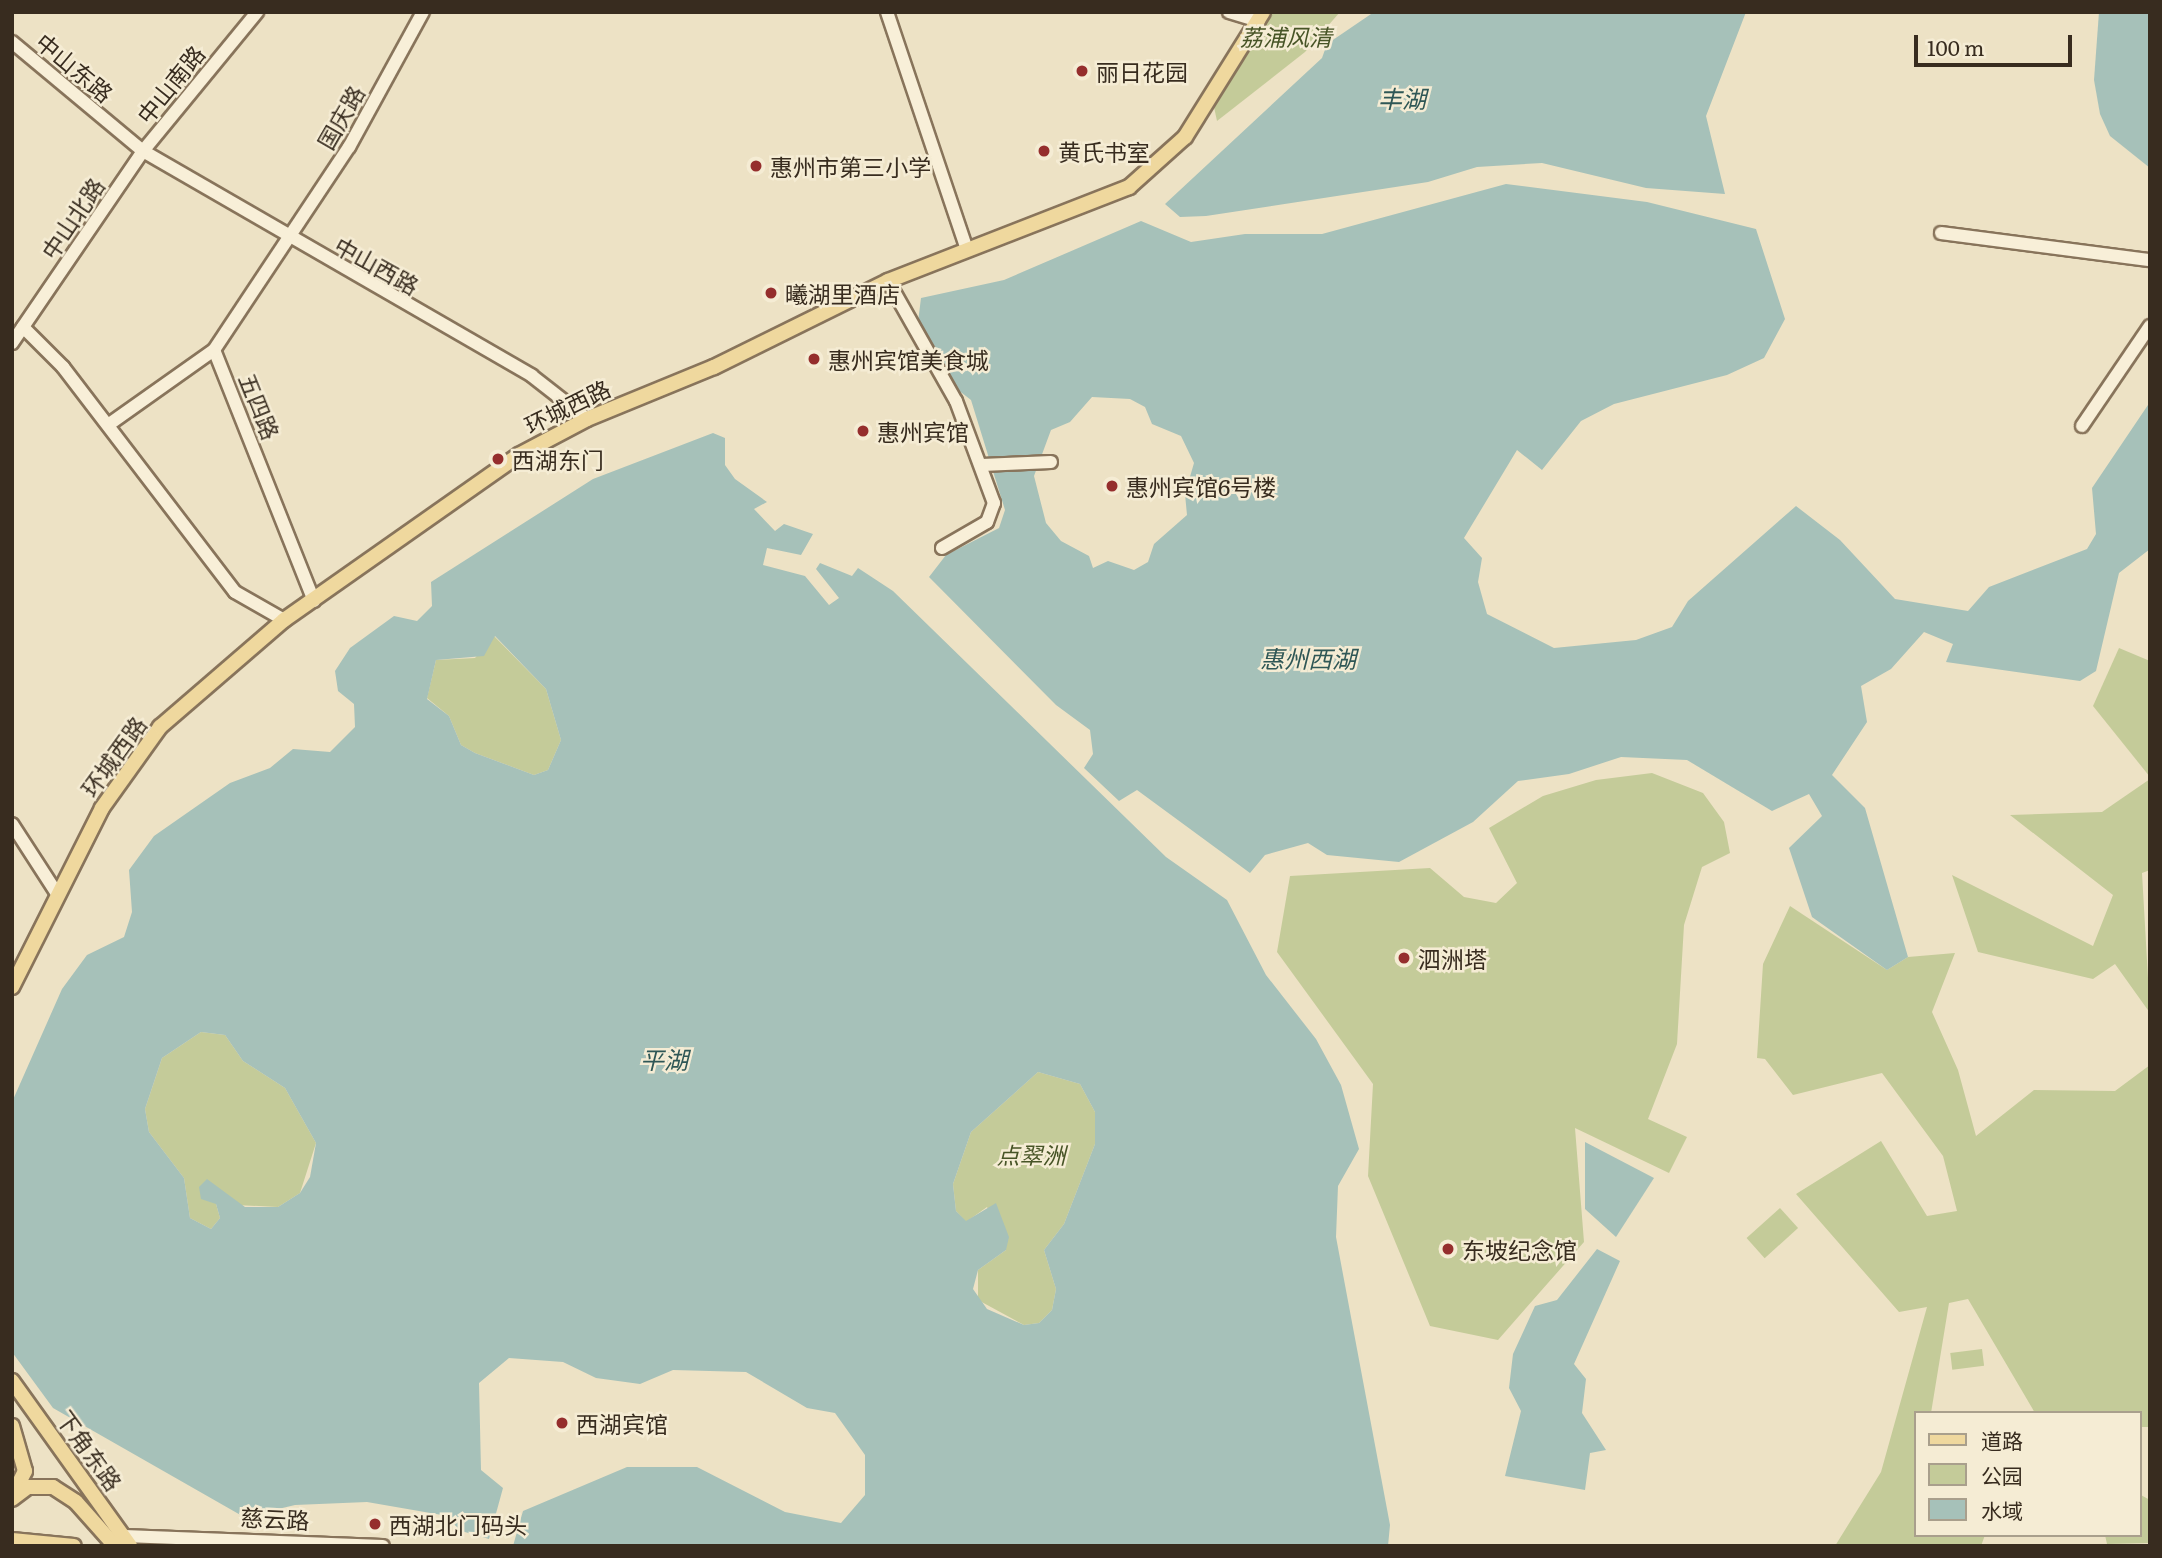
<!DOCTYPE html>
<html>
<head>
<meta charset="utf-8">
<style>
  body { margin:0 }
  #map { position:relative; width:2162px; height:1558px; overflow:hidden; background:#ede2c5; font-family:Literata,"Noto Sans SC",serif }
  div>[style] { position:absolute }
  .green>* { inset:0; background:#c4cb99; transform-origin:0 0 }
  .water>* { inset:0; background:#a6c1b9 }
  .roads { filter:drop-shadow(2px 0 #88745b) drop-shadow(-2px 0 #88745b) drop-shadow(0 2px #88745b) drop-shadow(0 -2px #88745b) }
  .minor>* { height:12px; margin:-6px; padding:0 6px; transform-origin:6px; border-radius:6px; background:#f8efd8 }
  .major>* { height:14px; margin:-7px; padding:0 7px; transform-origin:7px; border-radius:7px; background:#efd89e }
  .dots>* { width:19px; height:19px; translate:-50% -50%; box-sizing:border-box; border:4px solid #f5ecd4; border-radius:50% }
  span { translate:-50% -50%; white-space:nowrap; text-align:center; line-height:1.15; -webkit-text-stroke:5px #f5ecd4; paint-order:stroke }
  .park-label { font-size:23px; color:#475426; font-style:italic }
  .street-label { font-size:23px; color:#382c1f }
  .poi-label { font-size:23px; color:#382c1f }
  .left { translate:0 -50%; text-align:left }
  .water-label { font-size:24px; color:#2f5756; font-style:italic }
  .frame { position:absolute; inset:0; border:14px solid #382c1f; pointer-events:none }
  .legend { position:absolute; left:1914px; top:1411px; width:228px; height:126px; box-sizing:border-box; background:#f5ecd4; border:2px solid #a99f8c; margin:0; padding:9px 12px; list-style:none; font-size:21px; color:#382c1f }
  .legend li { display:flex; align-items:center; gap:14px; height:35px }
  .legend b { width:35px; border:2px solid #a99f8c }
  .scale { position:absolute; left:1914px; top:35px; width:158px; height:32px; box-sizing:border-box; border:4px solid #382c1f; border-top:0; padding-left:9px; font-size:21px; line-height:24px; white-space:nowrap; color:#382c1f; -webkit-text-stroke:5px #f5ecd4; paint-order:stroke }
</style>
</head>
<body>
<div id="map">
  <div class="green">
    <div style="clip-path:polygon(1271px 12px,1340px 12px,1305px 52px,1217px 121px,1214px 107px)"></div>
    <div style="clip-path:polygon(494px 636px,546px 689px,561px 740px,548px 770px,534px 775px,475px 753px,461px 745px,449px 716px,427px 698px,436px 660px,475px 658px)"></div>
    <div style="clip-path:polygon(2119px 648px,2150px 661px,2150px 777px,2093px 706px)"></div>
    <div style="clip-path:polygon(1652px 773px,1703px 793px,1724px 822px,1730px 853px,1702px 867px,1684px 925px,1677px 1044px,1648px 1119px,1687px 1137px,1669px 1173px,1575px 1128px,1584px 1242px,1498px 1340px,1430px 1326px,1368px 1176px,1373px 1084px,1277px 952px,1290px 876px,1430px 868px,1464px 897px,1496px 903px,1517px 883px,1489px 828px,1543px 796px,1596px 780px)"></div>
    <div style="clip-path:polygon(2150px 779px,2150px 870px,2142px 873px,2150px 1013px,2115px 964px,2093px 979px,1978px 952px,1952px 875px,2093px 946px,2113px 895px,2010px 815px,2102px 812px)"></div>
    <div style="clip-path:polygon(1790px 906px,1887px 970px,1908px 957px,1955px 953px,1932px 1012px,1958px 1070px,1976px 1136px,2034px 1090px,2115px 1091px,2150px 1065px,2150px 1427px,2139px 1427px,2139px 1413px,2035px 1413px,1968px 1299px,1949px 1303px,1931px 1413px,1915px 1413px,1915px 1535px,1985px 1535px,1981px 1546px,1835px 1546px,1881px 1472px,1927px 1307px,1899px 1312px,1796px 1194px,1881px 1141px,1927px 1216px,1957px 1211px,1943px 1156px,1882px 1073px,1793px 1095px,1765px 1059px,1757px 1058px,1763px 964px)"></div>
    <div style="clip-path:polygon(201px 1032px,225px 1035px,243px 1061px,285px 1088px,316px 1143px,300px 1193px,278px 1207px,216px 1204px,220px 1218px,211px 1229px,190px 1218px,184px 1178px,149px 1132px,145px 1109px,162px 1058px)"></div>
    <div style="clip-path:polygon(1038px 1072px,1080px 1084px,1095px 1112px,1095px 1144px,1064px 1224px,1044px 1250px,1056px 1289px,1052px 1310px,1039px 1323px,1024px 1325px,978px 1300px,978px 1270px,1006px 1250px,987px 1207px,966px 1222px,956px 1211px,953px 1184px,971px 1132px)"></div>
    <div style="left:1780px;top:1208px;width:27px;height:45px;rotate:48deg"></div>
    <div style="left:1982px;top:1349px;width:17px;height:32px;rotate:83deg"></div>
    <div style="clip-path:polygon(2139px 1494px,2150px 1500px,2150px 1543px,2107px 1544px,2105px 1535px,2139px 1535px)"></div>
  </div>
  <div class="water">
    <div style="clip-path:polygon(1374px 12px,1746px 12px,1706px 116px,1725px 194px,1646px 188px,1542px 163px,1477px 167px,1428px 182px,1206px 216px,1180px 217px,1165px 204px,1322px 58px,1327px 44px)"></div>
    <div style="clip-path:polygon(2099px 12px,2150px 12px,2150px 168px,2110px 136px,2100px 114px,2094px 80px)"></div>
    <div style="clip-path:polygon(evenodd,1506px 184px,1647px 202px,1756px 229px,1785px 319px,1764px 358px,1727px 375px,1614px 404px,1581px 421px,1542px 470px,1517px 450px,1464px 538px,1482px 558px,1478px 582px,1487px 614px,1554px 648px,1636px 640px,1672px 627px,1688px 601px,1796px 506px,1840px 540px,1895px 599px,1968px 611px,1989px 587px,2087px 549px,2096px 534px,2092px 488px,2150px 402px,2150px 549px,2119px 573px,2096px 671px,2080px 681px,1946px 662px,1953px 644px,1924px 632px,1891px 669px,1861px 686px,1867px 722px,1832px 775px,1865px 808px,1908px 957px,1887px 970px,1812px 917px,1789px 848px,1822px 816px,1809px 794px,1772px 811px,1687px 760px,1621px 757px,1569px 774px,1518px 781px,1473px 822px,1399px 862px,1327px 855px,1308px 843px,1265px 855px,1250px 873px,1137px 790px,1119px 801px,1084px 768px,1093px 754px,1090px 730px,1056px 705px,929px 577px,946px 555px,999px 528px,1005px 510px,971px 400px,944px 379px,918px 322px,921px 298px,1004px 280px,1141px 221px,1191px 242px,1245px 234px,1322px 234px,1506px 184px,1092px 397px,1130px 399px,1145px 407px,1152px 424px,1181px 436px,1194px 463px,1185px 494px,1187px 515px,1154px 544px,1148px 562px,1134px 570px,1108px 561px,1093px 568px,1089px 556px,1061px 541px,1046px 523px,1034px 476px,1051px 430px,1070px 422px,1092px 397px)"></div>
    <div style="clip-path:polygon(evenodd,713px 433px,725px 438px,725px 465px,735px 479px,767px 502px,754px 509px,775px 531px,784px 524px,813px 534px,801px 555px,767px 548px,763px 565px,805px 576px,829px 605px,839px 598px,816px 569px,820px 563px,852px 576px,858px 568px,893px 591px,1166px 857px,1227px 900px,1266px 975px,1316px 1039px,1341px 1085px,1359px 1149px,1338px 1186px,1336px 1237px,1390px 1525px,1388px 1546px,513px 1546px,523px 1511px,627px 1467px,697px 1467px,785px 1512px,841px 1523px,865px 1495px,865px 1455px,835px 1413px,807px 1408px,746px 1372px,673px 1370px,640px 1384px,596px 1378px,563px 1362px,509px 1358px,479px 1383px,481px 1470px,503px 1488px,489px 1539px,458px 1530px,442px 1515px,367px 1502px,295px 1505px,244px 1517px,53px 1408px,12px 1352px,12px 1102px,62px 989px,87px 955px,124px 937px,132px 912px,129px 870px,154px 836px,230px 783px,270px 768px,293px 749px,330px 752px,355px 727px,354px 704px,338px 691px,335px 671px,350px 648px,394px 616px,417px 621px,432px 606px,431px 582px,593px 479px,713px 433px,495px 636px,546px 689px,561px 740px,548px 770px,534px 775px,475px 753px,461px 745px,449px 716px,427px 699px,436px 660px,484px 656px,495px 636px,713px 433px,201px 1032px,225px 1035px,243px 1061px,285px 1088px,316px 1143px,310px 1177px,300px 1193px,278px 1207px,245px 1207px,207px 1179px,199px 1187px,201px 1199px,216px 1204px,220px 1218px,211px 1229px,190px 1218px,184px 1178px,149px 1132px,145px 1109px,162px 1058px,201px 1032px,713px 433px,1038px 1072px,1080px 1084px,1095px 1112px,1095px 1144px,1064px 1224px,1044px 1250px,1056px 1289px,1052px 1310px,1039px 1323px,1024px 1325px,987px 1309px,973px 1289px,978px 1270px,1006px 1250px,1009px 1237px,996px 1203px,966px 1221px,956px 1211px,953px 1184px,971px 1132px,1038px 1072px)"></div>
    <div style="clip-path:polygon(1585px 1142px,1654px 1178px,1616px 1237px,1585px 1209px)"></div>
    <div style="clip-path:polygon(1597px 1249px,1620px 1261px,1574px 1364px,1586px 1379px,1582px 1413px,1606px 1450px,1590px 1453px,1585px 1490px,1505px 1476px,1521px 1411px,1509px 1388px,1513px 1354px,1535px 1306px,1557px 1300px)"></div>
  </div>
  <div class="roads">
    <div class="minor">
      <div style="left:887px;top:12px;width:251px;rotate:71.4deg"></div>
      <div style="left:1229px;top:12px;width:31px;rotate:17deg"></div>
      <div style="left:12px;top:42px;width:170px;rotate:39.8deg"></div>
      <div style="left:143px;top:151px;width:449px;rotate:30deg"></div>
      <div style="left:532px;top:376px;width:70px;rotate:38deg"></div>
      <div style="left:1941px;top:233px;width:211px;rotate:7.4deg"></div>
      <div style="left:888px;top:281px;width:138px;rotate:60.5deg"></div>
      <div style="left:956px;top:401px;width:109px;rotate:69.6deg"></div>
      <div style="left:994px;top:503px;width:20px;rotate:110deg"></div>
      <div style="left:987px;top:522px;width:52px;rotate:150deg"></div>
      <div style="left:23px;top:327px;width:57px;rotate:45deg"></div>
      <div style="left:63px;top:367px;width:283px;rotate:52.6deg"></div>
      <div style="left:235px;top:592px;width:56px;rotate:29.7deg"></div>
      <div style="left:12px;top:343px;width:232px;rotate:-55.7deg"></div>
      <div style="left:143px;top:151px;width:180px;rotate:-50.6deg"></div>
      <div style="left:108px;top:425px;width:130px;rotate:-35.3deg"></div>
      <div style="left:2082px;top:426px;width:121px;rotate:-55.8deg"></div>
      <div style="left:982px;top:465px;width:69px;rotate:-2.5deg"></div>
      <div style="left:314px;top:601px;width:270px;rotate:-111.7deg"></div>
      <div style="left:214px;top:350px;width:244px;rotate:-56.4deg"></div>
      <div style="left:349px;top:147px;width:154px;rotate:-61.3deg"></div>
      <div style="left:12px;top:824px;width:85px;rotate:57.1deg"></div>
      <div style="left:124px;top:1536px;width:259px;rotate:2.2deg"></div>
    </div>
    <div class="major">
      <div style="left:12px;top:987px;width:200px;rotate:-63.3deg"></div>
      <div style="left:102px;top:808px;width:100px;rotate:-54.4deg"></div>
      <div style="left:160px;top:727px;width:164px;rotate:-40.8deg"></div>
      <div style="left:284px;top:620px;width:287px;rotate:-35.1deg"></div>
      <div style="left:519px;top:455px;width:77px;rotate:-27.9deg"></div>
      <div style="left:587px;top:419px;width:137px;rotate:-22.3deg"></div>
      <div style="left:714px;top:367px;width:194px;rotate:-26.3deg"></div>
      <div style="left:888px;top:281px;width:259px;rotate:-21.3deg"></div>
      <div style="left:1129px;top:187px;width:75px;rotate:-41.8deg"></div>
      <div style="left:1185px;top:137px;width:147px;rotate:-58deg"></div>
      <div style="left:12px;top:1381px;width:203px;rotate:54.4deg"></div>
      <div style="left:12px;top:1426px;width:47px;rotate:73.9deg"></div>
      <div style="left:25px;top:1471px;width:28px;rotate:117deg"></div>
      <div style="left:12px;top:1499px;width:20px;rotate:-37deg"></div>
      <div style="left:28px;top:1487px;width:25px"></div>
      <div style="left:53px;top:1487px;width:27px;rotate:33deg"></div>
      <div style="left:76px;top:1502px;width:59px;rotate:48.4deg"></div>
      <div style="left:12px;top:1540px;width:62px;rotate:5.5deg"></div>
    </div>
  </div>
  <div class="dots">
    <div style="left:1082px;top:71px;background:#952e2d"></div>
    <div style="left:1044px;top:151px;background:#952e2d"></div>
    <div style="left:756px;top:166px;background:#952e2d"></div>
    <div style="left:771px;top:293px;background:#952e2d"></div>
    <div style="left:814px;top:359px;background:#952e2d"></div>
    <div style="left:863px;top:431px;background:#952e2d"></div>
    <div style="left:498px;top:459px;background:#952e2d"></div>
    <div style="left:1112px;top:486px;background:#952e2d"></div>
    <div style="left:1404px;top:958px;background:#952e2d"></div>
    <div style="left:1448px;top:1249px;background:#952e2d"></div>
    <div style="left:562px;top:1423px;background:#952e2d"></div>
    <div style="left:375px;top:1524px;background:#952e2d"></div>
  </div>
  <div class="park-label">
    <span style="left:1286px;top:36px">荔浦风清</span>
    <span style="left:1031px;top:1154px">点翠洲</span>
  </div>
  <div class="street-label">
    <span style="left:75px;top:67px;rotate:40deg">中山东路</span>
    <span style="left:170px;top:84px;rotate:-51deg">中山南路</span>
    <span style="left:340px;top:117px;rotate:-60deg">国庆路</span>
    <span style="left:72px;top:218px;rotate:-56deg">中山北路</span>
    <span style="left:377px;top:265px;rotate:29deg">中山西路</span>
    <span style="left:260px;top:406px;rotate:68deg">五四路</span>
    <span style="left:567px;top:406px;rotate:-26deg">环城西路</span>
    <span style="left:113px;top:756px;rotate:-54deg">环城西路</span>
    <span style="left:90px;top:1450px;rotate:54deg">下角东路</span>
    <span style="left:275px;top:1518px;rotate:3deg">慈云路</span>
  </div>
  <div class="poi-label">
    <span class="left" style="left:1096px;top:71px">丽日花园</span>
    <span class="left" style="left:1058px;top:151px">黄氏书室</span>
    <span class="left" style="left:770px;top:166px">惠州市第三小学</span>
    <span class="left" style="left:785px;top:293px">曦湖里酒店</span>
    <span class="left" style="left:828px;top:359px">惠州宾馆美食城</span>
    <span class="left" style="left:877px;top:431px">惠州宾馆</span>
    <span class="left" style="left:512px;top:459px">西湖东门</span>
    <span class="left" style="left:1126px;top:486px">惠州宾馆6号楼</span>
    <span class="left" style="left:1418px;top:958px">泗洲塔</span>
    <span class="left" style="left:1462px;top:1249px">东坡纪念馆</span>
    <span class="left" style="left:576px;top:1423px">西湖宾馆</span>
    <span class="left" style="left:389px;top:1524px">西湖北门码头</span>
  </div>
  <div class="water-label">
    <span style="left:1402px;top:98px">丰湖</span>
    <span style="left:1308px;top:658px">惠州西湖</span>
    <span style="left:664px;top:1059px">平湖</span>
  </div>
  <div class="frame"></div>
  <ul class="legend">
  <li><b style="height:9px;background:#efd89e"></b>道路</li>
  <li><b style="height:19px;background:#c4cb99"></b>公园</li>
  <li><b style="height:19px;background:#a6c1b9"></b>水域</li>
  </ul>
  <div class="scale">100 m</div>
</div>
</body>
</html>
